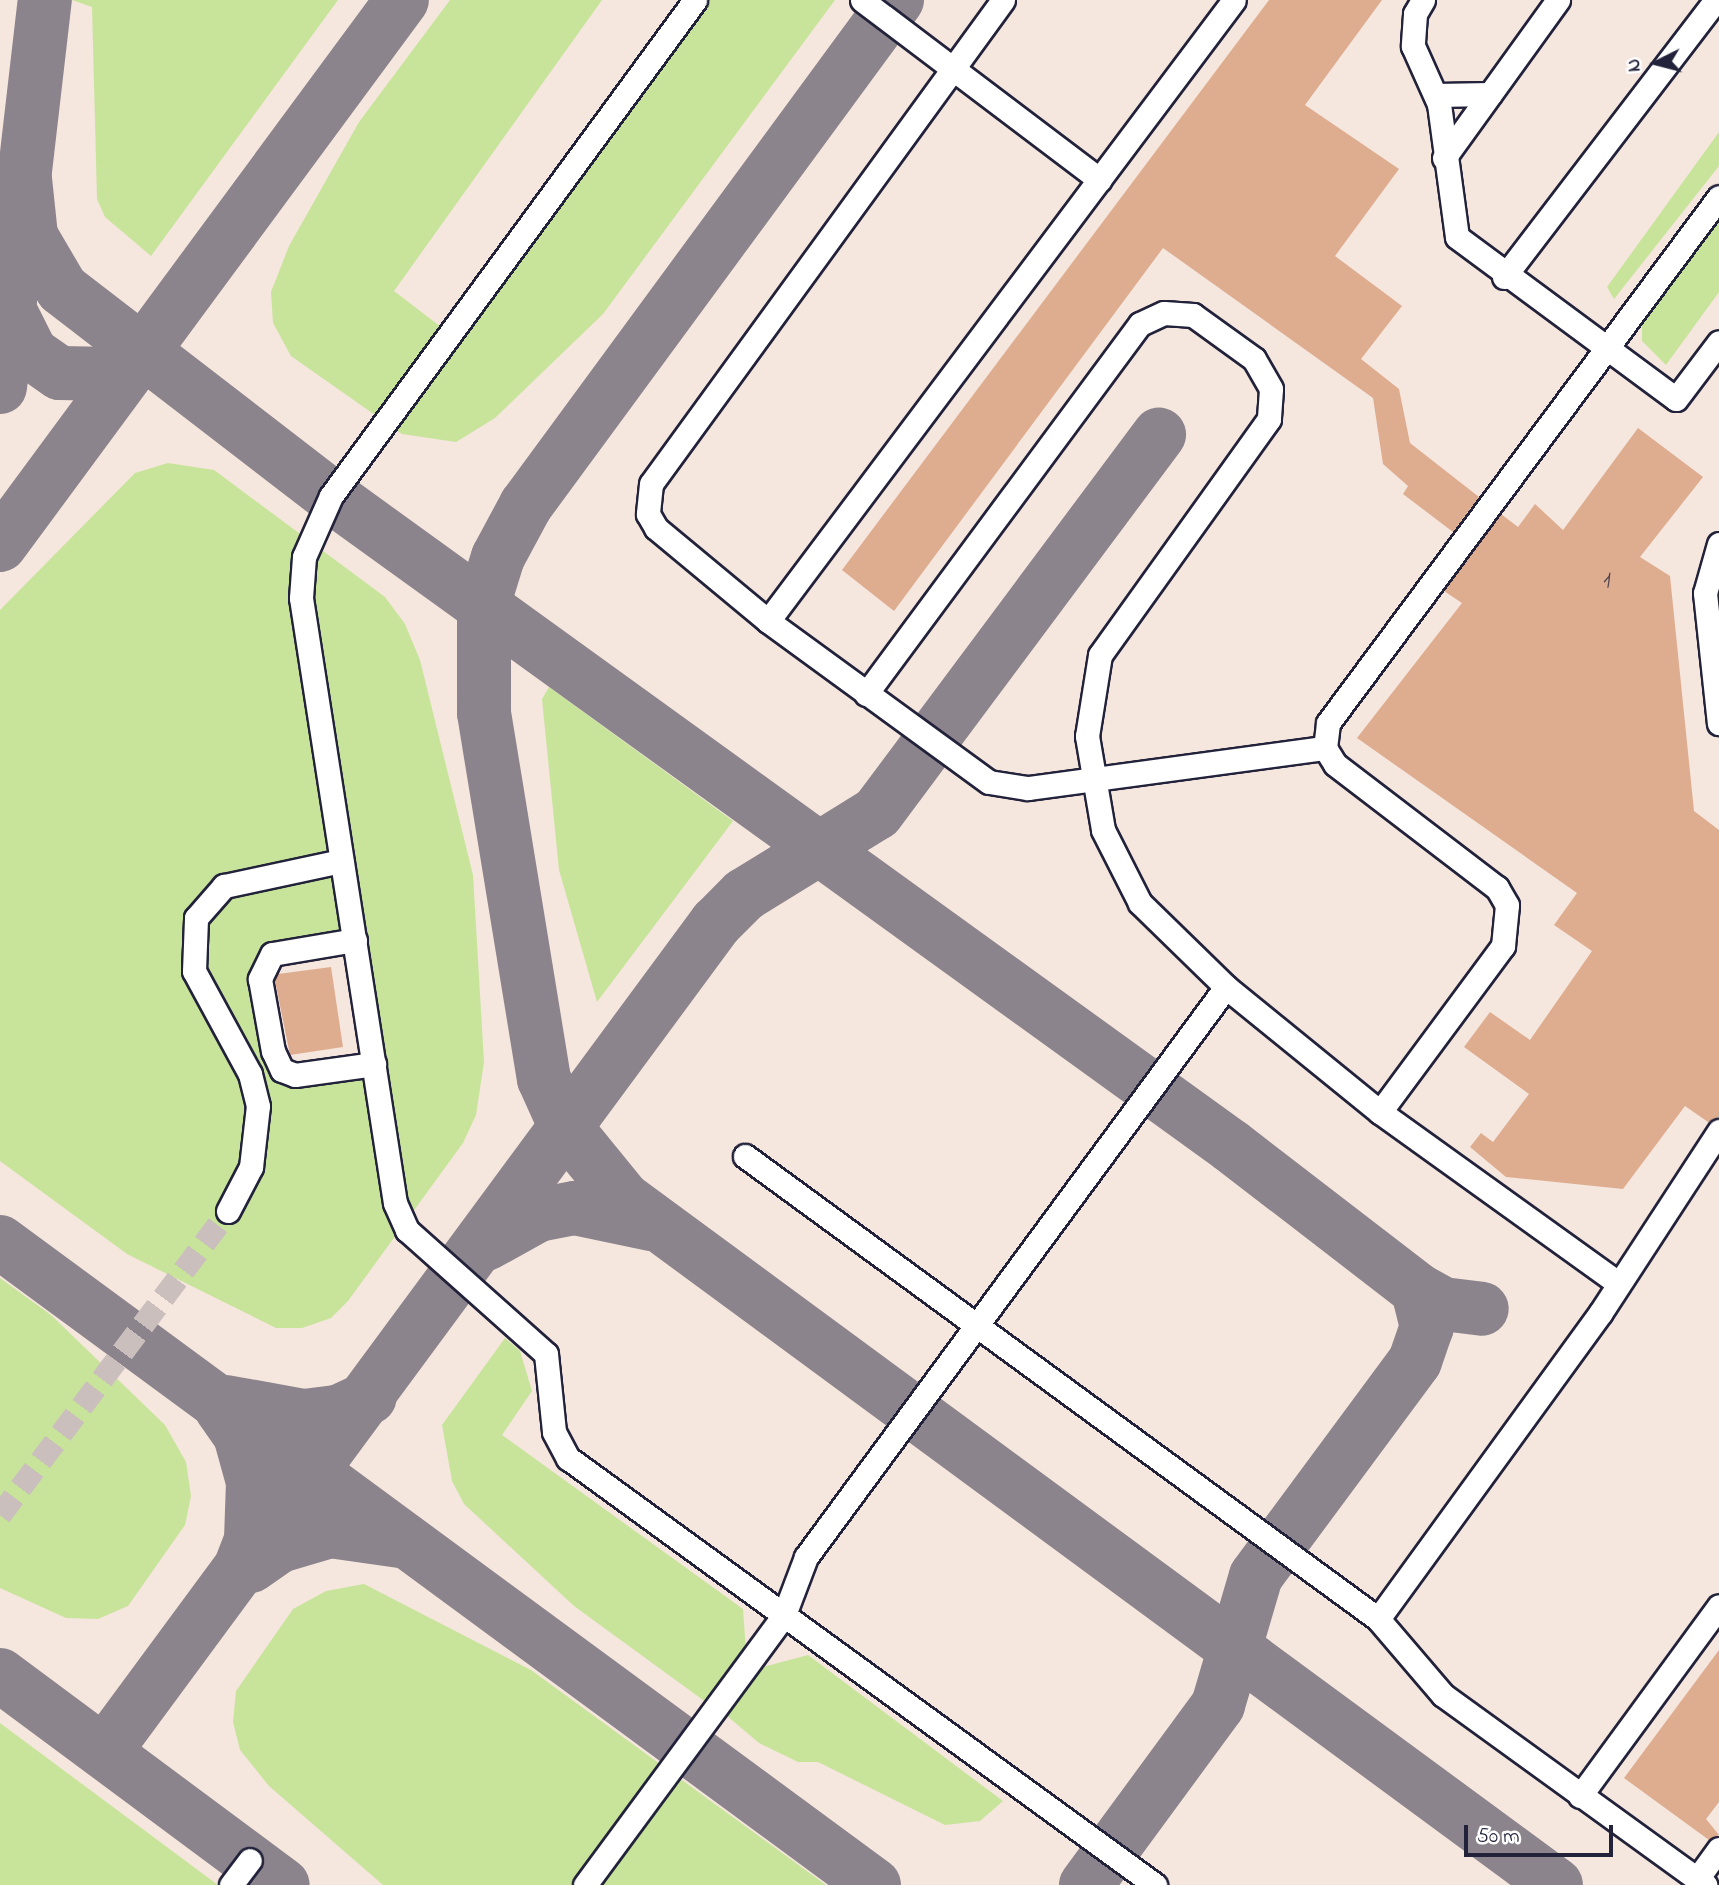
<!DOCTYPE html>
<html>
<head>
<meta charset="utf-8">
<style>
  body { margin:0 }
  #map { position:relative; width:1719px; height:1885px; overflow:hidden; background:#f5e6de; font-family:"Indie Flower",sans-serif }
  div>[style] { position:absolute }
  .green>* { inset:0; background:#c8e49b }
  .taxiway>* { height:54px; margin:-27px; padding:0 27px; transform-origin:27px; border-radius:27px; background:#8c848c }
  .building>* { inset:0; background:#dead90 }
  .minor-tunnel>* { height:23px; margin-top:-11.5px; transform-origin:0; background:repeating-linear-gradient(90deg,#cbbfbd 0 23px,transparent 0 34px) }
  .roads { filter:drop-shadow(2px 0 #22223b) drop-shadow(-2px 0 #22223b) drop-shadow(0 2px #22223b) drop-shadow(0 -2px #22223b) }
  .minor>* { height:23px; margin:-11.5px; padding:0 11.5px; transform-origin:11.5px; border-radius:11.5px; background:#fff }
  span { translate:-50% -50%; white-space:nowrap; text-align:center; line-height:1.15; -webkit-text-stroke:6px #fff; paint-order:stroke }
  .number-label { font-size:24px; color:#514550 }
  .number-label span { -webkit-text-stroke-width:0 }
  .north { position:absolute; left:1621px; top:28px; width:70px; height:70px; -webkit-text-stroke:5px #fff; paint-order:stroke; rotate:264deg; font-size:19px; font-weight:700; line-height:28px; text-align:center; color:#22223b }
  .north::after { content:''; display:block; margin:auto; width:24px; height:32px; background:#22223b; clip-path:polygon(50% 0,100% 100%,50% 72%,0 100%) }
  .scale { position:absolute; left:1464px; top:1825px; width:149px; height:32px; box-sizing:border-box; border:4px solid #22223b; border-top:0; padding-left:9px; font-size:21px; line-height:24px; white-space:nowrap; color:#22223b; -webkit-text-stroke:5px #fff; paint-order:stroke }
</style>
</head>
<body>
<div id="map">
  <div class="green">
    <div style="clip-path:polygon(72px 0,338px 0,151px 256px,105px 217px,97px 199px,92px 7px)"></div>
    <div style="clip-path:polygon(450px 0,602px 0,394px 291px,458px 340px,698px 0,835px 0,603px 314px,495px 418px,456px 442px,402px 434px,291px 356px,273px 323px,271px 292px,289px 246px,359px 122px)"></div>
    <div style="clip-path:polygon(1719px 132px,1719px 166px,1614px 299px,1607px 287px)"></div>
    <div style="clip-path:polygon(1719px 212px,1719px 292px,1666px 365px,1642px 341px,1642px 318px)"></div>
    <div style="clip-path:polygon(evenodd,168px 463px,214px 470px,385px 597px,405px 624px,420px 660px,473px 875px,484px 1062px,476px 1115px,463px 1143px,348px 1301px,331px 1318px,302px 1328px,276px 1328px,127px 1254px,0 1161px,0 610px,135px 473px,168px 463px,353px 932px,376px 1074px,285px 1080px,263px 953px,353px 932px)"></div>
    <div style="clip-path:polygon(549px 687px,733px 821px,597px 1002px,559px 870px,542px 699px)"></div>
    <div style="clip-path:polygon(0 1278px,51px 1315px,165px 1425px,186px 1462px,191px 1496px,185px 1525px,128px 1606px,98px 1619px,66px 1618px,0 1588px)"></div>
    <div style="clip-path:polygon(505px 1338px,520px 1351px,532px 1391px,502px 1435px,743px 1609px,746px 1651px,707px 1703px,574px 1606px,464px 1504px,452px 1481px,442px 1425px)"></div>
    <div style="clip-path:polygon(364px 1584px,531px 1670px,826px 1885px,383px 1885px,269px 1786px,240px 1750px,233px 1722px,236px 1691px,293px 1609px,326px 1591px)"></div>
    <div style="clip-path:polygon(808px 1655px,1003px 1801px,980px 1821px,945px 1825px,818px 1762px,798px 1762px,759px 1743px,726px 1715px,763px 1667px)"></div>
    <div style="clip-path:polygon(0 1723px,218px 1885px,0 1885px)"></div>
  </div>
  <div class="taxiway">
    <div style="left:897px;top:0;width:627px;rotate:126.3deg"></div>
    <div style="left:526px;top:505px;width:59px;rotate:118.3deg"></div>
    <div style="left:498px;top:557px;width:47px;rotate:107.3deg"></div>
    <div style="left:484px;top:602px;width:111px;rotate:90deg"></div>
    <div style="left:484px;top:713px;width:371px;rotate:80.7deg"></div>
    <div style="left:544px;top:1079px;width:54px;rotate:65.8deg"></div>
    <div style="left:566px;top:1128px;width:92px;rotate:50.8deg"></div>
    <div style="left:624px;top:1199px;width:1157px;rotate:36.35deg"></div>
    <div style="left:25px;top:179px;width:57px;rotate:84deg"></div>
    <div style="left:31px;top:236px;width:61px;rotate:59.7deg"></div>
    <div style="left:62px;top:289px;width:339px;rotate:37.6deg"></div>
    <div style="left:331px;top:496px;width:1110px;rotate:35.84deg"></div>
    <div style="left:1231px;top:1146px;width:236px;rotate:37.6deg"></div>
    <div style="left:1418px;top:1290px;width:29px;rotate:29deg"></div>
    <div style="left:1443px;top:1304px;width:39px;rotate:7deg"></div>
    <div style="left:9px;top:309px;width:49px;rotate:63.4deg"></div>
    <div style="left:31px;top:353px;width:35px;rotate:35deg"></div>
    <div style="left:60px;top:373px;width:52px;rotate:1.1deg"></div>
    <div style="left:112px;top:374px;width:39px;rotate:-37deg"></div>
    <div style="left:0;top:387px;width:390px;rotate:-83.4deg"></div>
    <div style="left:0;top:545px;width:677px;rotate:-53.59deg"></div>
    <div style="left:0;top:1242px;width:1085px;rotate:36.34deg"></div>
    <div style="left:486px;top:1244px;width:60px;rotate:-29.1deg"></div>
    <div style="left:538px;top:1215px;width:38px;rotate:-11deg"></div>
    <div style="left:575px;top:1208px;width:78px;rotate:11.9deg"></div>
    <div style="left:226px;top:1402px;width:79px;rotate:10.2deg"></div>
    <div style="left:304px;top:1416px;width:34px;rotate:-7deg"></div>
    <div style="left:338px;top:1412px;width:35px;rotate:-25deg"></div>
    <div style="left:221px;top:1408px;width:33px;rotate:55deg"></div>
    <div style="left:240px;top:1435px;width:49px;rotate:74.5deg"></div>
    <div style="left:253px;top:1482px;width:58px;rotate:92deg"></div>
    <div style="left:251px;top:1540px;width:26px;rotate:111deg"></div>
    <div style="left:251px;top:1566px;width:35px;rotate:-35deg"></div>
    <div style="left:280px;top:1546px;width:52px;rotate:-16.7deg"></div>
    <div style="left:330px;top:1531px;width:71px;rotate:8.1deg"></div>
    <div style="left:0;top:1675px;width:352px;rotate:36.6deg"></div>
    <div style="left:105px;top:1751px;width:1029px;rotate:-53.58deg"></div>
    <div style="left:716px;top:923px;width:40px;rotate:-45deg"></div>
    <div style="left:744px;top:895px;width:156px;rotate:-31.7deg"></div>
    <div style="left:877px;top:813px;width:472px;rotate:-53.3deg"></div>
    <div style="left:1086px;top:1885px;width:223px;rotate:-53.7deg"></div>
    <div style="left:1218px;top:1705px;width:134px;rotate:-73.6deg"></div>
    <div style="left:1256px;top:1576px;width:267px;rotate:-53.5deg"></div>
    <div style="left:1415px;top:1361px;width:36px;rotate:-71deg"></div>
    <div style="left:1427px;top:1327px;width:38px;rotate:-104deg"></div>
  </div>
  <div class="building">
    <div style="clip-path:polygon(1269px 0,1382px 0,1305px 105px,1399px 169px,1335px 256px,1402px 306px,1361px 359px,1399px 389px,1410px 443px,1479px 497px,1453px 532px,1403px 494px,1408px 486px,1383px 464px,1373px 398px,1163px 248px,894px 611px,842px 570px)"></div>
    <div style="clip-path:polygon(1638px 428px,1703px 477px,1640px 557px,1670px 576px,1694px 811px,1719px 830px,1719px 1117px,1708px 1122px,1685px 1106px,1623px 1189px,1506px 1177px,1470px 1147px,1481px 1133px,1493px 1142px,1529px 1094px,1464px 1047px,1490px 1012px,1530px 1040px,1592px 951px,1554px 925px,1577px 893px,1357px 738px,1462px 603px,1444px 591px,1501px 514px,1518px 527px,1535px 504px,1563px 530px)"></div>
    <div style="clip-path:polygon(331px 967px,343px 1047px,290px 1055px,275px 981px,278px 974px)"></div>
    <div style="clip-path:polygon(1719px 1650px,1719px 1802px,1706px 1819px,1719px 1835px,1709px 1840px,1624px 1778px)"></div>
  </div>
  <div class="minor-tunnel">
    <div style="left:0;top:1515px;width:380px;rotate:-53.1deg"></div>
  </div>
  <div class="roads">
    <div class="minor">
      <div style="left:695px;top:0;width:615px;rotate:126.27deg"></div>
      <div style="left:331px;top:496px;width:67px;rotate:113.9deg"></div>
      <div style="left:304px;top:557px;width:41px;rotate:94.2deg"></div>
      <div style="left:301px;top:598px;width:612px;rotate:81.17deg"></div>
      <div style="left:395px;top:1203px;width:30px;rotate:66deg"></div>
      <div style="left:407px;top:1230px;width:186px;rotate:41.7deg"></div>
      <div style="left:546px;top:1354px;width:78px;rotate:84.1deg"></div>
      <div style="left:554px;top:1432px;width:30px;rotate:62deg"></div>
      <div style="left:568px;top:1458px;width:726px;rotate:36.03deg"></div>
      <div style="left:862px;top:0;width:298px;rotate:37.1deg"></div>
      <div style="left:1003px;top:0;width:598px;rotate:126.03deg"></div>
      <div style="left:651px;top:484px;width:30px;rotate:96deg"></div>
      <div style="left:648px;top:514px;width:16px;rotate:60deg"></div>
      <div style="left:656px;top:528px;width:146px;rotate:39.7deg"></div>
      <div style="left:768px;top:621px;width:273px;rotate:36.1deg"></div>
      <div style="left:989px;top:782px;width:39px;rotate:9deg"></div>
      <div style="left:1028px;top:788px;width:300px;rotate:-7.7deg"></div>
      <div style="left:1423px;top:0;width:16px;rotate:120deg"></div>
      <div style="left:1415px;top:14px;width:32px;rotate:94deg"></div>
      <div style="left:1413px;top:46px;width:64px;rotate:65.9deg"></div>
      <div style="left:1439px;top:104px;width:134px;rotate:82.3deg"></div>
      <div style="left:1457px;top:237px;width:272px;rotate:36.5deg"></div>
      <div style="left:1676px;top:399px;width:71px;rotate:-53deg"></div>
      <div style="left:1436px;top:95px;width:54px;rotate:-1.1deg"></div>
      <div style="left:1444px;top:158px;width:195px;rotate:-54.2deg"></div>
      <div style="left:1504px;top:277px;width:349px;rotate:-52.6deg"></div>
      <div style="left:1719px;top:544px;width:51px;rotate:105.9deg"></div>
      <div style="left:1705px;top:593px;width:131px;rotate:83.9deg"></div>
      <div style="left:768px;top:621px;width:776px;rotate:-53.12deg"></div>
      <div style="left:866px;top:694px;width:460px;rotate:-53.5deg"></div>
      <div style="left:1140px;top:324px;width:26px;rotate:-25deg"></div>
      <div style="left:1164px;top:313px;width:29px;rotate:4deg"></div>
      <div style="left:1193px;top:315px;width:75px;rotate:35.8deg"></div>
      <div style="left:1254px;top:359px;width:34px;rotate:60deg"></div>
      <div style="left:1271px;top:389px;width:30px;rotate:94deg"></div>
      <div style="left:1269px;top:419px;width:290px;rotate:125.6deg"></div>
      <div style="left:1100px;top:655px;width:82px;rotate:99.1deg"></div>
      <div style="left:1087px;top:736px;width:95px;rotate:80.3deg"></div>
      <div style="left:1103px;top:830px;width:82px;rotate:63.1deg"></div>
      <div style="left:1140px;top:903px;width:120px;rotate:44.3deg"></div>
      <div style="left:1226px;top:987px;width:198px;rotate:39.1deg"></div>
      <div style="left:1380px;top:1112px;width:292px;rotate:35.7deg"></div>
      <div style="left:355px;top:940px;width:84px;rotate:170.4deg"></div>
      <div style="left:272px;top:954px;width:28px;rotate:116deg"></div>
      <div style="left:260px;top:979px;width:73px;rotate:79.8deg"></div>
      <div style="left:273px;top:1051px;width:21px;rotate:65deg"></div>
      <div style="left:282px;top:1070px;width:14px;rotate:21deg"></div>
      <div style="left:295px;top:1075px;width:80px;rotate:-7.9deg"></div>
      <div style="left:1380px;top:1112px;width:207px;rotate:-53.5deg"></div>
      <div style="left:1503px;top:946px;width:41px;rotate:-84.4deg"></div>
      <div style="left:1507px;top:905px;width:20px;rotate:-120deg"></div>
      <div style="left:1497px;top:888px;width:204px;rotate:-142.6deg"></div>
      <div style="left:1335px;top:764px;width:19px;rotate:-122deg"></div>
      <div style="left:1325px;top:748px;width:25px;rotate:-83deg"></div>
      <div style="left:1328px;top:723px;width:655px;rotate:-53.37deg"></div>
      <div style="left:745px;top:1156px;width:784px;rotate:36.18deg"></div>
      <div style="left:1378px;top:1619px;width:100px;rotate:49.5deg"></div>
      <div style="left:1443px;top:1695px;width:324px;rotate:35.9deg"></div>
      <div style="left:228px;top:1211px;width:50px;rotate:-62.4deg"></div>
      <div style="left:251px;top:1167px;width:61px;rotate:-83.5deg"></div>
      <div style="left:258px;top:1106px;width:33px;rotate:-104deg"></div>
      <div style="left:250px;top:1074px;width:117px;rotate:-118.5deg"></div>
      <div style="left:194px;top:971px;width:53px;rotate:-87.8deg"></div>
      <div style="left:196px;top:918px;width:43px;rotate:-48.8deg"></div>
      <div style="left:224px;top:886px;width:120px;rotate:-12.1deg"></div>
      <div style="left:1378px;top:1619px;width:379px;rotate:-54deg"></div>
      <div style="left:1601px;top:1312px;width:216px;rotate:-56.9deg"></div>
      <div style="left:1580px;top:1796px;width:235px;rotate:-53.8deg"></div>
      <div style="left:1697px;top:1879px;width:37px;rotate:-54deg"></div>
      <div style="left:231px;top:1885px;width:31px;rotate:-53deg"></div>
      <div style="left:585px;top:1885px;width:335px;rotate:-53.6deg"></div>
      <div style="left:784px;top:1615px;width:62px;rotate:-69.2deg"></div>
      <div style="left:806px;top:1557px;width:708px;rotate:-53.62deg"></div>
    </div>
  </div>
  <div class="number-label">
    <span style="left:1607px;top:582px">1</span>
  </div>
  <div class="north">N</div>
  <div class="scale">50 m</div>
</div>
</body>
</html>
